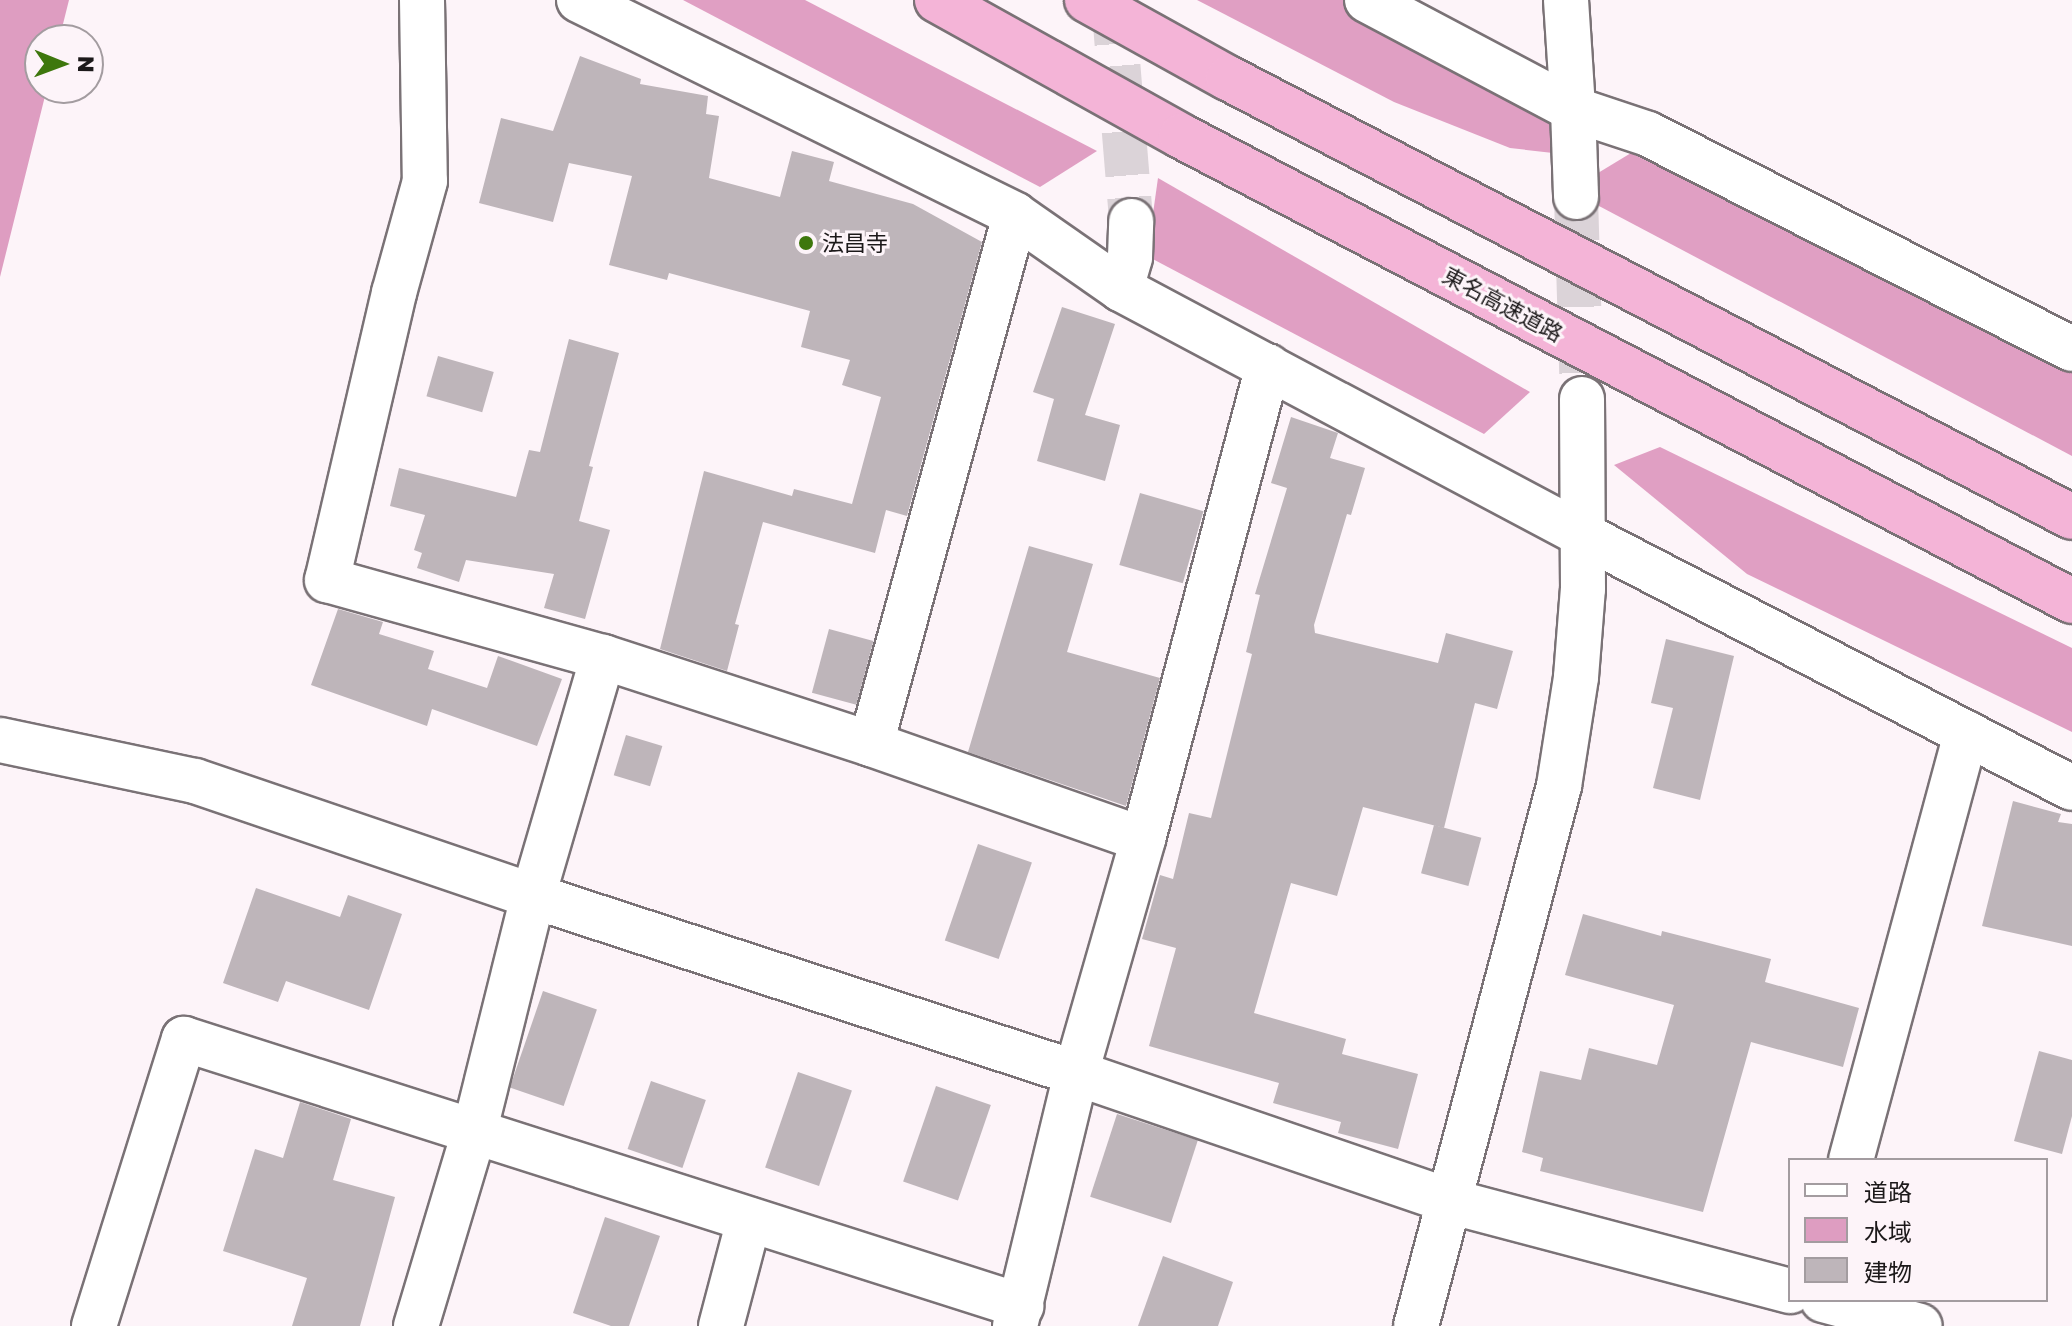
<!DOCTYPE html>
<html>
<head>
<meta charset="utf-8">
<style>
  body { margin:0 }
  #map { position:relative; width:2072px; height:1326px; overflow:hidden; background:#fdf4f9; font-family:"Golos Text","Noto Sans JP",sans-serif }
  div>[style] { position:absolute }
  .forest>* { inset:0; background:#e09fc3 }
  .water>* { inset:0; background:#de9dc1 }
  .building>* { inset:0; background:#beb5ba; transform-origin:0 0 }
  .minor-tunnel>* { height:44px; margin-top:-22px; transform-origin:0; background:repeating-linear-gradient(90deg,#dbd3d8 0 44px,transparent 0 66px) }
  .tertiary-tunnel>* { height:44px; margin-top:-22px; transform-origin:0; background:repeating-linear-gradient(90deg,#dbd3d8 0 44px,transparent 0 66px) }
  .roads { filter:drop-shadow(2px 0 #7a7276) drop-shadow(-2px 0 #7a7276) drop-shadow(0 2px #7a7276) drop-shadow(0 -2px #7a7276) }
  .minor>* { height:44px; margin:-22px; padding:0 22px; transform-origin:22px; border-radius:22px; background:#fff }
  .tertiary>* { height:44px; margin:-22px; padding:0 22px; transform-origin:22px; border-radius:22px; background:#fff }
  .motorway>* { height:44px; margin:-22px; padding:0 22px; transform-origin:22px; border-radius:22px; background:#f4b4d7 }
  .dots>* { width:22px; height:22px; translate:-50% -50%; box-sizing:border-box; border:4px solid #fdf4f9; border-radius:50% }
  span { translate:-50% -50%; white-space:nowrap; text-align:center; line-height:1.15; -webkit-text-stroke:6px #fdf4f9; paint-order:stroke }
  .poi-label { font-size:22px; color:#1c191a }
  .left { translate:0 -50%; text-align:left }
  .street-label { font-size:22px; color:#1c191a }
  .legend { position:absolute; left:1788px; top:1158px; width:260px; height:144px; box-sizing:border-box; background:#fdf4f9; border:2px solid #a39ca0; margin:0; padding:10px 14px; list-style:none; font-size:24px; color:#1c191a }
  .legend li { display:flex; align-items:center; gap:16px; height:40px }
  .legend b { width:40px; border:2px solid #a39ca0 }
  .north { position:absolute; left:24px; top:24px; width:80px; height:80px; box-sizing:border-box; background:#fdf4f9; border:2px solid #a39ca0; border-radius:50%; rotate:91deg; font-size:22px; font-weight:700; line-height:32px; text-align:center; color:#1c191a }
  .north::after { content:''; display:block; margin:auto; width:28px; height:36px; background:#3e770d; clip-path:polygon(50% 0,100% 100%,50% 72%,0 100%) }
</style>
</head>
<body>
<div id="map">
  <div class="forest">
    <div style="clip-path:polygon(683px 0,805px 0,1097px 151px,1040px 187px)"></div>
    <div style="clip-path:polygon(1197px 0,1350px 0,1548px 113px,1553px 153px,1510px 148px,1394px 102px)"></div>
    <div style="clip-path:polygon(1631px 153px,2072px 366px,2072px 456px,1599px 206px,1598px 173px)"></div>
    <div style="clip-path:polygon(1158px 178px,1530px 392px,1484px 434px,1147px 256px)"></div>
    <div style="clip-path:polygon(1660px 447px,2072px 648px,2072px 732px,1747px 574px,1614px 465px)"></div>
  </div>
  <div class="water">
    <div style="clip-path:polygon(0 0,69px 0,59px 40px,40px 40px,40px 88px,47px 88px,0 277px)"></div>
  </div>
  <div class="building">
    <div style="clip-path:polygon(580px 56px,641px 79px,640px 84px,708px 96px,706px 114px,719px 116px,709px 178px,780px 197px,792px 151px,834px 162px,829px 181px,913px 204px,982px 242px,907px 516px,886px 510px,875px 553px,763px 522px,735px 624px,739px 625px,727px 671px,660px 649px,704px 471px,792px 496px,794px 489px,852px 504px,881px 397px,842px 385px,850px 360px,801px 347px,810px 311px,669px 273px,667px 280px,609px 265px,632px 176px,569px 163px,553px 222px,479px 203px,501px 118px,553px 131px)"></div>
    <div style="clip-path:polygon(1062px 307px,1115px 324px,1085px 415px,1120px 425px,1105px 481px,1037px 461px,1054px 399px,1033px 392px)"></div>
    <div style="clip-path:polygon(569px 339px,619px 353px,589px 466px,593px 467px,579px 521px,610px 530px,585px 619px,544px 608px,554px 574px,466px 560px,459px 582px,417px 568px,422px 553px,414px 550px,425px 515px,390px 506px,399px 468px,516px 497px,529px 450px,540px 452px)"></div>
    <div style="left:438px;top:356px;width:58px;height:42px;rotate:16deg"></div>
    <div style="clip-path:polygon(1291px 417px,1338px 433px,1330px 458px,1365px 468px,1351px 515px,1347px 514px,1314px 625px,1315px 633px,1438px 663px,1446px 633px,1513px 651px,1497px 709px,1475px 703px,1444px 828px,1363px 807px,1337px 896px,1291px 883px,1254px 1013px,1346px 1039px,1342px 1054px,1418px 1074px,1398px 1149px,1338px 1133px,1341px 1122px,1273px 1103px,1279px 1083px,1149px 1046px,1176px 948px,1142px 939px,1160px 875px,1173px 879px,1189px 813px,1211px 818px,1252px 654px,1246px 652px,1260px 595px,1255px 594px,1287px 488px,1271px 483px)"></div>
    <div style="left:1140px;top:493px;width:66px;height:75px;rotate:16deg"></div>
    <div style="clip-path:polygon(1029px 546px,1093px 564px,1067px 652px,1160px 678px,1126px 806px,968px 752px)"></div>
    <div style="clip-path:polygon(338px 609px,383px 622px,379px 634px,434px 651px,428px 669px,487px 688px,498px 656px,562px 679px,537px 746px,432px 709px,427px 726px,311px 685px)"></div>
    <div style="left:829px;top:629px;width:46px;height:66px;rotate:15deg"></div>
    <div style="clip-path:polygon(1666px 639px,1734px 656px,1700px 800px,1653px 788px,1673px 708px,1651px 703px)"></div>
    <div style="left:626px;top:735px;width:38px;height:42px;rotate:17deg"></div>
    <div style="clip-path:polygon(2013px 801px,2061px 814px,2058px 822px,2072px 824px,2072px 946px,1982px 926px)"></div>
    <div style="left:1434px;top:825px;width:49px;height:50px;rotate:15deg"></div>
    <div style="left:978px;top:844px;width:57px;height:102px;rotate:19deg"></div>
    <div style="clip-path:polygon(256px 888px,340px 917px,348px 895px,402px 914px,369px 1010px,286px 981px,278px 1002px,223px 983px)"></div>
    <div style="clip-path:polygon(1583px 914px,1661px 936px,1662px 931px,1771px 959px,1765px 982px,1859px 1008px,1843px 1067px,1751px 1042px,1703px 1212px,1540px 1171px,1543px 1158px,1522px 1152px,1540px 1071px,1581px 1080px,1589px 1048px,1657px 1065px,1674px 1005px,1565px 975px)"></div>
    <div style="left:543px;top:991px;width:57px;height:102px;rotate:19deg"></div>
    <div style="clip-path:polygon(2039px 1051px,2072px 1060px,2072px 1116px,2062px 1154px,2014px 1141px)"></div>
    <div style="left:798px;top:1072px;width:57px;height:101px;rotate:19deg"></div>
    <div style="left:651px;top:1081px;width:58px;height:72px;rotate:19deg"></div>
    <div style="left:936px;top:1086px;width:58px;height:101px;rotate:19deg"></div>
    <div style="clip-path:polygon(300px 1102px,351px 1119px,333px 1180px,395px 1197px,360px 1326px,292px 1326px,307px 1278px,223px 1251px,255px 1149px,283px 1158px)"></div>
    <div style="left:1117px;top:1114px;width:85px;height:87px;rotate:18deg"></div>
    <div style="clip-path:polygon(605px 1217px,660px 1236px,629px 1326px,611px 1326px,573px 1313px)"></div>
    <div style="clip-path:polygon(1163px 1256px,1233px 1282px,1218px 1326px,1138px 1326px)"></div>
  </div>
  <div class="minor-tunnel">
    <div style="left:1113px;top:0;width:222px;rotate:85.3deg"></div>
  </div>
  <div class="tertiary-tunnel">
    <div style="left:1576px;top:197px;width:202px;rotate:88.3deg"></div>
  </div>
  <div class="roads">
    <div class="minor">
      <div style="left:422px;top:0;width:181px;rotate:89.1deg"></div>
      <div style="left:425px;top:181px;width:116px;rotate:105.5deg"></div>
      <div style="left:394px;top:293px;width:295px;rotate:103.1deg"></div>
      <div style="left:327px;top:580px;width:287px;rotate:15.6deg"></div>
      <div style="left:603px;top:657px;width:282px;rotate:18deg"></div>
      <div style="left:871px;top:744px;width:288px;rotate:19.3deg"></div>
      <div style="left:579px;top:0;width:486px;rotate:26.2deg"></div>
      <div style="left:1015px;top:215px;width:129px;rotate:34.9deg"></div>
      <div style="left:1121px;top:289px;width:526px;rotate:28.03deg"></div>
      <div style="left:1585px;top:536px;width:548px;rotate:27.36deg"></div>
      <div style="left:1367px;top:0;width:233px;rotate:27.9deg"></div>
      <div style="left:1573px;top:109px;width:79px;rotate:18.4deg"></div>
      <div style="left:1648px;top:134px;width:475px;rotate:26.9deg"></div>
      <div style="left:1566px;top:0;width:109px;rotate:86.3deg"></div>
      <div style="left:1121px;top:289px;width:33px;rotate:-74deg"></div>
      <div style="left:1130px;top:257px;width:36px;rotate:-88deg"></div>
      <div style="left:0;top:740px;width:199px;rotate:11.9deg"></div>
      <div style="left:195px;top:781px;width:357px;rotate:18.8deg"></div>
      <div style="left:533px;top:896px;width:571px;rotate:18.05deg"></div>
      <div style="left:1076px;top:1073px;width:394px;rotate:18.9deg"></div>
      <div style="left:1449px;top:1201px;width:353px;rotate:14.8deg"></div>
      <div style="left:871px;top:744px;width:548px;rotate:-74.77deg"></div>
      <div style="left:1851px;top:1160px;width:442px;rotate:-74.9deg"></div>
      <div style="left:1823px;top:1300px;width:100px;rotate:15deg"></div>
      <div style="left:94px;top:1326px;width:301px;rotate:-72.6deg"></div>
      <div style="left:184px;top:1039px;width:879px;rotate:17.69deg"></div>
      <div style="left:416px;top:1326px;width:206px;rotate:-73.3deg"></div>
      <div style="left:475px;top:1129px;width:240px;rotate:-76deg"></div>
      <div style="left:533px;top:896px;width:249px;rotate:-73.7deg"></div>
      <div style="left:721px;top:1326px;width:110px;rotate:-75.2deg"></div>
      <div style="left:1015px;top:1326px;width:260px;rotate:-76.4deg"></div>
      <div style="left:1076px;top:1073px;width:243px;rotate:-74deg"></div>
      <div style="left:1143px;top:839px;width:489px;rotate:-75.2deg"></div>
    </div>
    <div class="tertiary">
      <div style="left:1573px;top:109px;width:88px;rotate:88deg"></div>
      <div style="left:1416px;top:1326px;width:559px;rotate:-75.17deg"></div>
      <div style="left:1559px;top:786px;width:110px;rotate:-81.1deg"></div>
      <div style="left:1576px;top:677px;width:88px;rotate:-85.5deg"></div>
      <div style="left:1583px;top:589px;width:190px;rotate:-90.3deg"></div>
    </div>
    <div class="motorway">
      <div style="left:937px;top:0;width:279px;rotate:29.1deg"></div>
      <div style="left:1181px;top:136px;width:1005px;rotate:27.56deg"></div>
      <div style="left:1087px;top:0;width:161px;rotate:29deg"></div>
      <div style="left:1228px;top:78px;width:951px;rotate:27.48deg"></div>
    </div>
  </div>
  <div class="dots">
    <div style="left:806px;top:243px;background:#3e770d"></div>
  </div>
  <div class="poi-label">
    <span class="left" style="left:822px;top:243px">法昌寺</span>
  </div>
  <div class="street-label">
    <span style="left:1503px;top:304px;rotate:28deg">東名高速道路</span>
  </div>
  <ul class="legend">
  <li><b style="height:10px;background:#fff"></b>道路</li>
  <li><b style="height:22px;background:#de9dc1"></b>水域</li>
  <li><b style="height:22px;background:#beb5ba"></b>建物</li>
  </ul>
  <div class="north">N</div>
</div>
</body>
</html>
